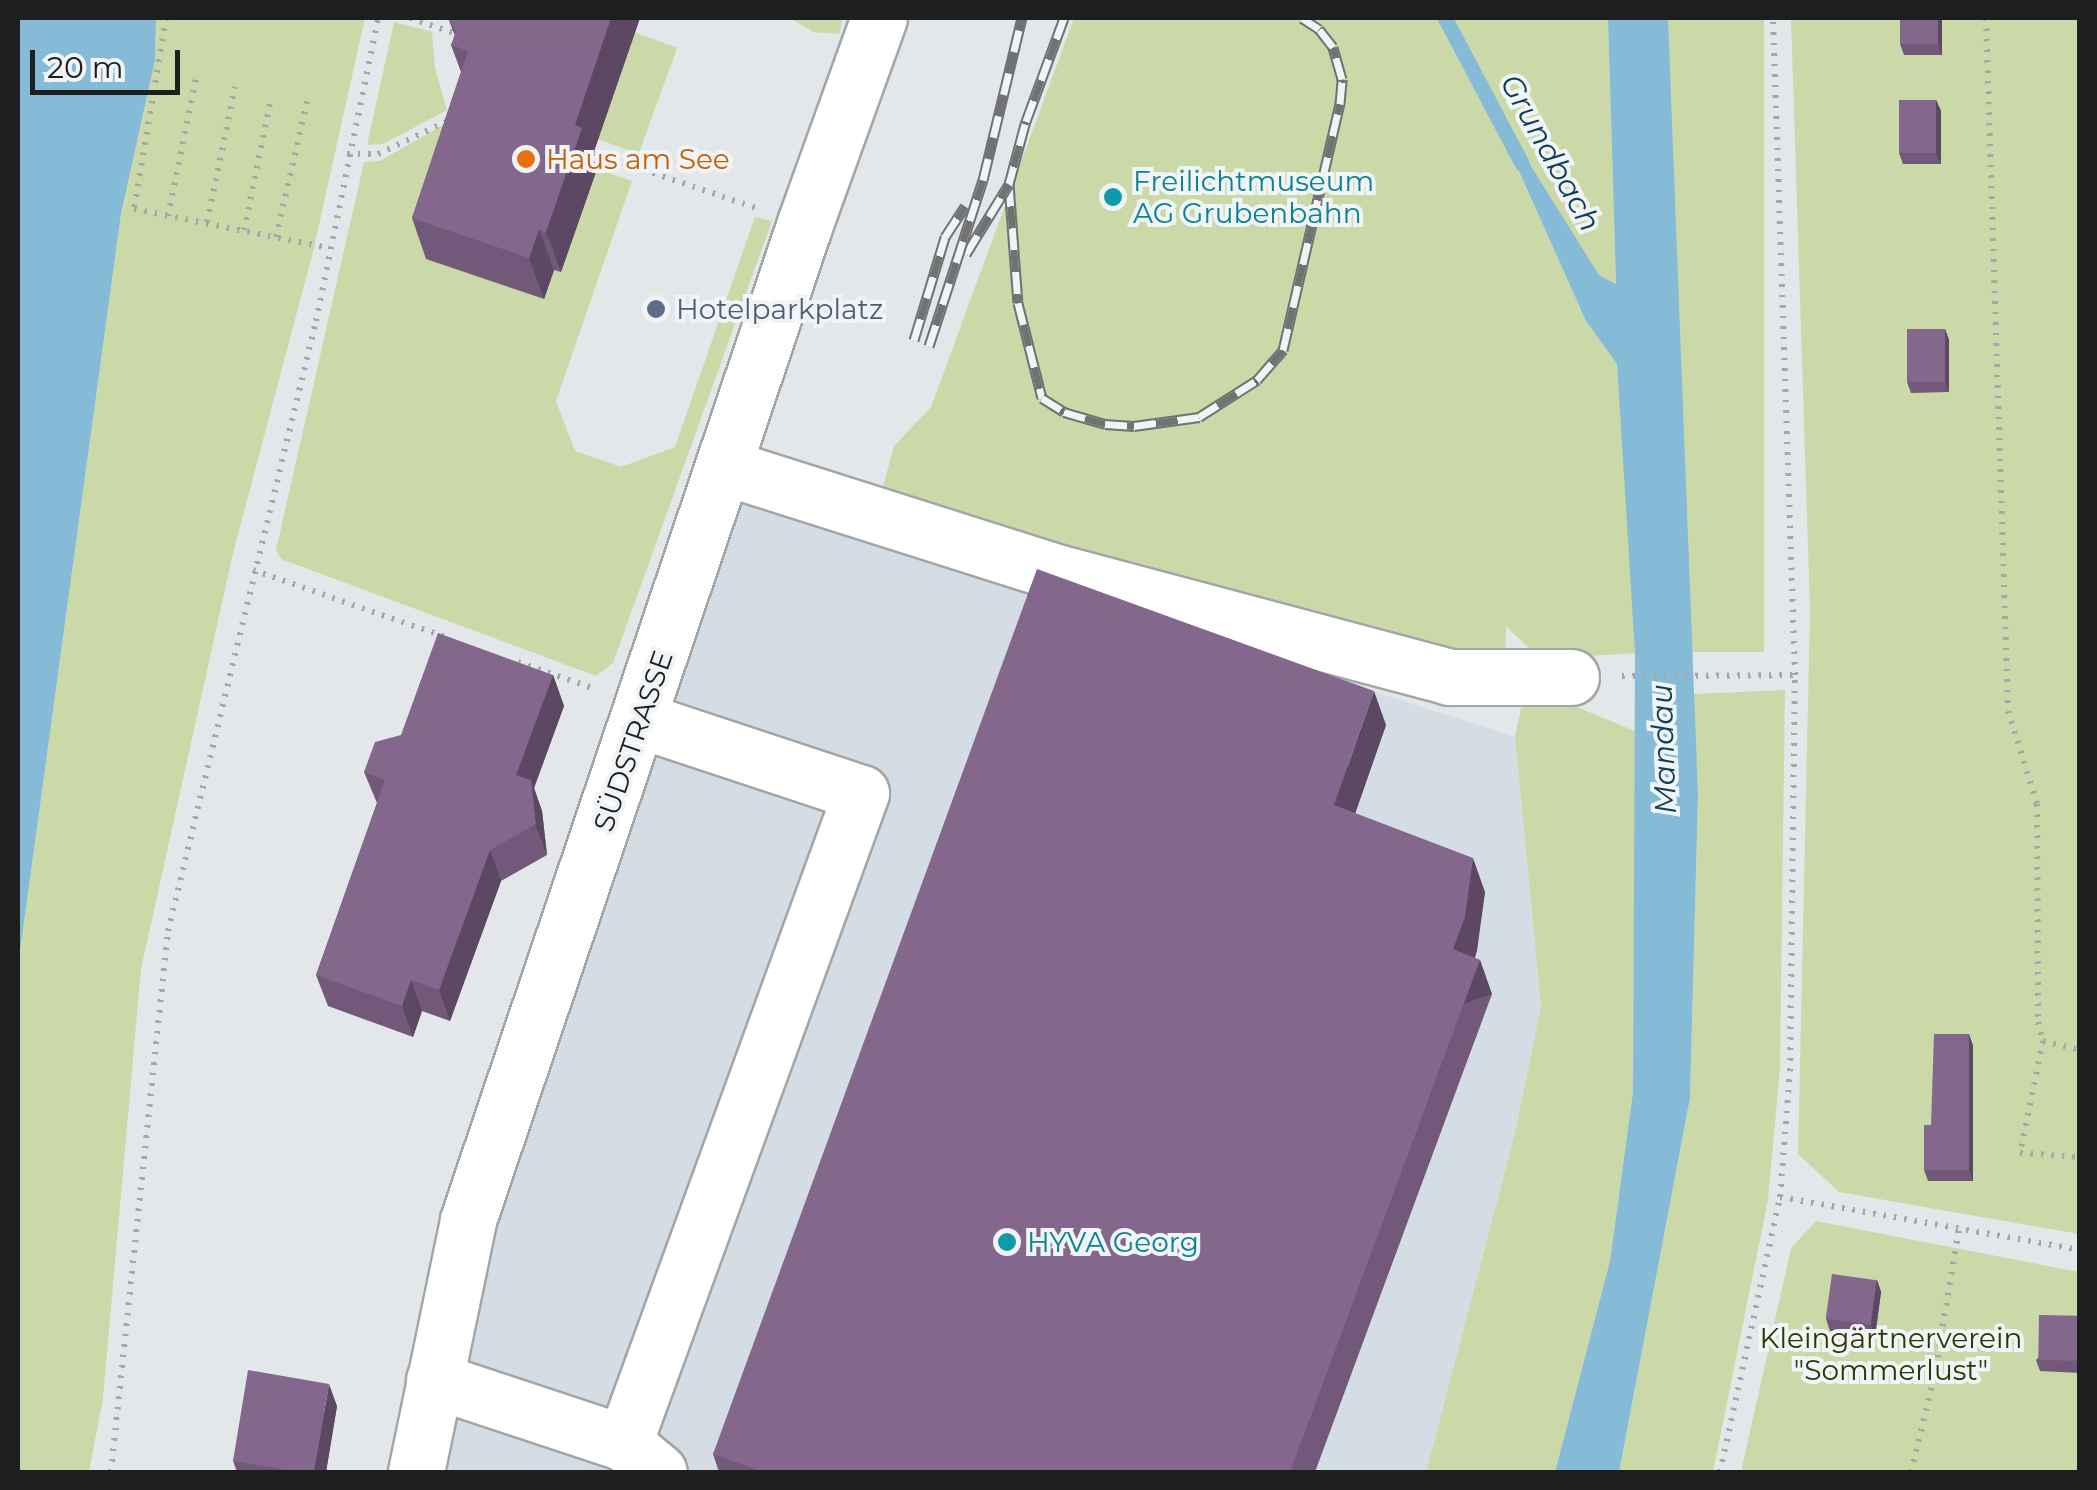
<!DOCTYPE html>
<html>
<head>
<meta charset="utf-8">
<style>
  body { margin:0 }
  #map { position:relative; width:2097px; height:1490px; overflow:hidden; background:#e4e7e9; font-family:Montserrat,sans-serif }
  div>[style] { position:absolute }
  .built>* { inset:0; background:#d4dce4 }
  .green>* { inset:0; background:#cbd9a9; transform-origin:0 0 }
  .water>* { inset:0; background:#85bbd6 }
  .stream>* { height:15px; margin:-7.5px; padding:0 7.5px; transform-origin:7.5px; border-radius:7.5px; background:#85bbd6 }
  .path>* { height:6px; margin-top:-3px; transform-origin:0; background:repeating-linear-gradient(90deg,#a5a8a9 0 2.5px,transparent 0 10.5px) }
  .roads { filter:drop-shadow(2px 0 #a3a6a8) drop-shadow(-2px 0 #a3a6a8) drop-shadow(0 2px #a3a6a8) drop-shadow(0 -2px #a3a6a8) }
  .minor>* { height:55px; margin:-27.5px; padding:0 27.5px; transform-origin:27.5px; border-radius:27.5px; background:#fff }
  .rail>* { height:11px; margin-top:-5.5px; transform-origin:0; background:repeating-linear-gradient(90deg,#f1f4f6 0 22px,#707273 0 44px); box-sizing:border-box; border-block:2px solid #707273 }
  .wall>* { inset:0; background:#725979 }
  .shaded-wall>* { inset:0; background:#5c4863; transform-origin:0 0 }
  .building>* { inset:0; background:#84678d; transform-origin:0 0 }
  .dots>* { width:28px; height:28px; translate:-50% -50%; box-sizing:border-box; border:5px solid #f1f4f6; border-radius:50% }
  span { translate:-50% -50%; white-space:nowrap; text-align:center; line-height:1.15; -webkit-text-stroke:8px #f1f4f6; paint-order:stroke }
  .food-label { font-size:28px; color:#c56008 }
  .left { translate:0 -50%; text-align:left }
  .culture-label { font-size:28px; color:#0d838f }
  .service-label { font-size:28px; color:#4e5e75 }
  .street-label { font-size:28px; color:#1d1e1f }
  .park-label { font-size:28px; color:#2d3800 }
  .water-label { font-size:30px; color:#0f3e51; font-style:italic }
  .frame { position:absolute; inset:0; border:20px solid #1d1e1f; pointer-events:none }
  .scale { position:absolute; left:30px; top:50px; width:150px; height:45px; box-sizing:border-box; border:5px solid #1d1e1f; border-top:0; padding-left:12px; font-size:30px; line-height:35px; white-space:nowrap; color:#1d1e1f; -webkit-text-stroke:8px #f1f4f6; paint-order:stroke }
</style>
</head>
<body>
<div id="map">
  <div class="built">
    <div style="clip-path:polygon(741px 486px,1515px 737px,1541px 1006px,1515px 1133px,1426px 1472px,433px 1472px,524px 1107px)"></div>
  </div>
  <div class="green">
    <div style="clip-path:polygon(156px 18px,365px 18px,313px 252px,233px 553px,141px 969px,103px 1398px,89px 1472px,18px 1472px,18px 965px,121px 214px,155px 60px)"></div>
    <div style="clip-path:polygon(790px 18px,842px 18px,840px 34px,813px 32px)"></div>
    <div style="clip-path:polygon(1074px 18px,1608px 18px,1616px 284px,1599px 275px,1524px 156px,1514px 160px,1586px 321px,1617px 364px,1637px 653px,1540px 659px,1506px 626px,1505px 662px,1342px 635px,882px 490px,894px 446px,931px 407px)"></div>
    <div style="left:1668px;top:18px;width:96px;height:634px"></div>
    <div style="clip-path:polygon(1791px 18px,2079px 18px,2079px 1234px,1839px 1192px,1798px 1154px,1810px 611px)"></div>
    <div style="clip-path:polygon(394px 22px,432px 32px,435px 68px,447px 110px,383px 144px,367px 145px)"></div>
    <div style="left:634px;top:32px;width:46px;height:113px;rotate:20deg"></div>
    <div style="clip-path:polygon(448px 122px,554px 270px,561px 271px,597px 169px,632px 181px,556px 401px,575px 451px,621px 467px,675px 447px,755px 217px,772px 221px,613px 663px,596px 676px,281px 559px,276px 550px,364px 162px,380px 161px)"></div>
    <div style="clip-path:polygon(1785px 690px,1780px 1069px,1768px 1200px,1713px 1472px,1619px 1472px,1690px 1098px,1698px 795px,1693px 694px)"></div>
    <div style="clip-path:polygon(1555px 698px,1635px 731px,1633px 1092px,1610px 1261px,1555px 1472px,1426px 1472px,1515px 1133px,1541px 1006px,1515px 737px,1521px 708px)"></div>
    <div style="clip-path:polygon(1816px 1221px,2079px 1272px,2079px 1472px,1741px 1472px,1791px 1248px)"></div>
  </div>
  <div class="water">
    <div style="clip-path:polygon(18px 18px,156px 18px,155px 60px,121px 214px,18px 966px)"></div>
    <div style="clip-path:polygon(1608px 18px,1668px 18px,1698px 795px,1690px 1098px,1619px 1472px,1555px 1472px,1610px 1261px,1633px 1092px,1635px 653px,1617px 364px,1586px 321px,1514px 160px,1515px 150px,1524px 155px,1599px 275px,1616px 284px)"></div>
  </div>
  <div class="stream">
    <div style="left:1445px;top:18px;width:165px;rotate:62.2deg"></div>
  </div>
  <div class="path">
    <div style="left:166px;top:18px;width:194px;rotate:99.5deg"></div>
    <div style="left:134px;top:209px;width:199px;rotate:11.3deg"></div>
    <div style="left:410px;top:18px;width:53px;rotate:18.8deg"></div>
    <div style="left:1986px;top:18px;width:693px;rotate:88.18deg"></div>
    <div style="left:2008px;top:711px;width:97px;rotate:72.7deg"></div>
    <div style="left:2037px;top:804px;width:218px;rotate:89.7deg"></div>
    <div style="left:2038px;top:1022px;width:20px;rotate:75deg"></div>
    <div style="left:2043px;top:1041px;width:114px;rotate:101.6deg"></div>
    <div style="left:2020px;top:1153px;width:60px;rotate:3.8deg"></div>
    <div style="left:593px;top:153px;width:172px;rotate:18.6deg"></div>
    <div style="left:347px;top:154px;width:31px"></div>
    <div style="left:378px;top:154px;width:84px;rotate:-25.3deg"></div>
    <div style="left:168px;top:216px;width:141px;rotate:-78.5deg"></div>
    <div style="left:207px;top:222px;width:138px;rotate:-78.3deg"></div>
    <div style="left:244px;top:230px;width:135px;rotate:-78.4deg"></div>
    <div style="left:276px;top:237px;width:139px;rotate:-77.1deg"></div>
    <div style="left:253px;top:570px;width:203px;rotate:19.2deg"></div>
    <div style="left:518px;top:662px;width:78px;rotate:19.4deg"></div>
    <div style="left:1622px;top:676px;width:173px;rotate:-0.3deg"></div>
    <div style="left:2043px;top:1041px;width:38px;rotate:14deg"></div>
    <div style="left:1780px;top:1197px;width:305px;rotate:10deg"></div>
    <div style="left:111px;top:1472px;width:544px;rotate:-83.99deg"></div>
    <div style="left:168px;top:931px;width:628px;rotate:-76.36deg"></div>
    <div style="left:316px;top:321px;width:309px;rotate:-78.4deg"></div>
    <div style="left:1720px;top:1472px;width:281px;rotate:-77.7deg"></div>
    <div style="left:1780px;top:1197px;width:126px;rotate:-85.5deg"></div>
    <div style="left:1790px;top:1071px;width:396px;rotate:-89.3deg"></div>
    <div style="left:1795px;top:675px;width:657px;rotate:-91.92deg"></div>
    <div style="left:1911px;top:1472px;width:97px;rotate:-76.3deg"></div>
    <div style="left:1934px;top:1378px;width:151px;rotate:-80.5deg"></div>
  </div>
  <div class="roads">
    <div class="minor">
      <div style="left:725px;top:467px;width:343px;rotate:17.6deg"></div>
      <div style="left:1052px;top:571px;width:411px;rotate:14.9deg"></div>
      <div style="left:1449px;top:677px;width:122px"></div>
      <div style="left:434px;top:1380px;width:200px;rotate:18.3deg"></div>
      <div style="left:624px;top:1443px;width:692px;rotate:-69.97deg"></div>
      <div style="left:861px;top:793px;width:233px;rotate:-161.7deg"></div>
      <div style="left:624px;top:1443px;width:45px;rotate:39.6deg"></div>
      <div style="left:416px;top:1472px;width:257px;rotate:-78.3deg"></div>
      <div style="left:468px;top:1220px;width:1049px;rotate:-71.32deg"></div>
      <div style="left:804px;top:226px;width:221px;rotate:-70.2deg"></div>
    </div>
  </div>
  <div class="rail">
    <div style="left:1064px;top:18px;width:113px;rotate:110.2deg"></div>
    <div style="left:1025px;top:124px;width:62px;rotate:104.9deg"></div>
    <div style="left:1009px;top:184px;width:119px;rotate:85.7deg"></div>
    <div style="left:1018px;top:303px;width:98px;rotate:75.8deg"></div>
    <div style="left:1042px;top:398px;width:26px;rotate:32deg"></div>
    <div style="left:1064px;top:412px;width:43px;rotate:16.3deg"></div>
    <div style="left:1105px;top:424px;width:29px;rotate:4deg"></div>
    <div style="left:1134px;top:426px;width:66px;rotate:-7.9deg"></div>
    <div style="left:1199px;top:417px;width:69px;rotate:-32.5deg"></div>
    <div style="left:1257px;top:380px;width:40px;rotate:-49deg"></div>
    <div style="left:1283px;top:350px;width:253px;rotate:-77deg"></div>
    <div style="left:1340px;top:104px;width:25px;rotate:-85deg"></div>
    <div style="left:1342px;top:79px;width:33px;rotate:-106deg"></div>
    <div style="left:1333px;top:47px;width:23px;rotate:-128deg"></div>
    <div style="left:1319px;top:29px;width:20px;rotate:-147deg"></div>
    <div style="left:966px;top:254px;width:82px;rotate:-58.4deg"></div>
    <div style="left:914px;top:340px;width:108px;rotate:-73.2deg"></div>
    <div style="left:945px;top:237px;width:37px;rotate:-57deg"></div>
    <div style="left:929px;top:346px;width:175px;rotate:-72deg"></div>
    <div style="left:983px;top:180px;width:167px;rotate:-76.5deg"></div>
  </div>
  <div class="wall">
    <div style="clip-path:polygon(448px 18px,640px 18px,592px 157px,597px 169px,561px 272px,554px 270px,544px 299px,426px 259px,412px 218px,461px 72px,451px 45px,455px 36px)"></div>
    <div style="clip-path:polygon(1942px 18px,1942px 55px,1904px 55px,1900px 44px)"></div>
    <div style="clip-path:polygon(1936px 100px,1941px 111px,1941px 164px,1903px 164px,1899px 153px)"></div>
    <div style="clip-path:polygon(1945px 329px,1949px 340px,1949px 392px,1911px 393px,1907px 382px)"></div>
    <div style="clip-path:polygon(553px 675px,564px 706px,534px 788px,542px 811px,547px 855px,501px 881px,450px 1021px,422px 1011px,413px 1037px,328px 1006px,316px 975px,377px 803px,364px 772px)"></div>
    <div style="clip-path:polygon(1386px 725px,1355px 814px,1485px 892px,1475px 958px,1480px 960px,1492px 994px,1315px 1472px,719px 1472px,713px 1454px)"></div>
    <div style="clip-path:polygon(1969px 1034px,1973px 1046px,1973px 1181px,1928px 1181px,1924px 1170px,1931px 1125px)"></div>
    <div style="clip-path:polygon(1877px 1280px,1881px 1292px,1875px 1337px,1830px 1331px,1826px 1319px)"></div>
    <div style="clip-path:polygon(2080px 1316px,2080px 1373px,2040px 1371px,2036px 1360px)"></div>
    <div style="clip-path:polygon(337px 1406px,326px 1472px,237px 1472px,233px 1461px)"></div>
  </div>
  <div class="shaded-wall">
    <div style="clip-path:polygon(611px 18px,640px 18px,592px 157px,597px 169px,561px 272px,546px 232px,575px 125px)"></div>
    <div style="clip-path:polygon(1938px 18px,1942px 18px,1942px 55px,1938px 44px)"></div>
    <div style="clip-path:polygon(1936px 100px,1941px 111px,1941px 164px,1936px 153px)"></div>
    <div style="clip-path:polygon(539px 229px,554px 270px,544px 299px,529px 258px)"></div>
    <div style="clip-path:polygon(1945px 329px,1949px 340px,1949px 392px,1945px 381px)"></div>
    <div style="clip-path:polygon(553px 675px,564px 706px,534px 788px,542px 811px,547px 855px,516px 775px)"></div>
    <div style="clip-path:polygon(1374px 691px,1386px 725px,1346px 839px,1334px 805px)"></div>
    <div style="clip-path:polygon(490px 850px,501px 881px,450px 1021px,439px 990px)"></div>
    <div style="clip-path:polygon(1473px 858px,1485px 892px,1477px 951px,1466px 983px,1453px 949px)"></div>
    <div style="left:1480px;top:960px;width:36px;height:546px;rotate:71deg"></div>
    <div style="clip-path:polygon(411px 980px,422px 1011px,413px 1037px,402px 1006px)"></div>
    <div style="clip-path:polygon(1969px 1034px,1973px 1046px,1973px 1181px,1969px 1170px)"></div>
    <div style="clip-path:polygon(1877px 1280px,1881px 1292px,1875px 1337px,1871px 1325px)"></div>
    <div style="clip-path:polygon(329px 1384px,337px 1406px,326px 1472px,314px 1472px)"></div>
  </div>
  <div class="building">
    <div style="clip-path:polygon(448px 18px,611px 18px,575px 125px,582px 128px,546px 232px,539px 229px,529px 258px,412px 218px,468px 51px,451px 45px,456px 31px)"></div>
    <div style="left:1900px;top:18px;width:38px;height:26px"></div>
    <div style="left:1899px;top:100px;width:37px;height:53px"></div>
    <div style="left:1907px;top:329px;width:38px;height:53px"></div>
    <div style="clip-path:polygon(1037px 569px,1374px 691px,1334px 805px,1473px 858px,1465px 917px,1453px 949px,1480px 960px,1290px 1472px,763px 1472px,713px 1454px)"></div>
    <div style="clip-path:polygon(438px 633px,553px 675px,516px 775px,531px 780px,536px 824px,490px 850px,439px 990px,411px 980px,402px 1006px,316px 975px,385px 780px,364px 772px,375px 742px,401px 735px)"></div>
    <div style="clip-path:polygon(1934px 1034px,1969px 1034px,1969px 1170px,1924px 1170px,1924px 1125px,1931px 1125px)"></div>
    <div style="left:1832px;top:1274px;width:45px;height:45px;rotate:8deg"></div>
    <div style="left:2039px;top:1315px;width:41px;height:45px;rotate:1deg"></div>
    <div style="clip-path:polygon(248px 1370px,329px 1384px,314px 1472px,298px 1472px,233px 1461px)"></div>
  </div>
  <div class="dots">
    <div style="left:526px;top:159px;background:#e8710a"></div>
    <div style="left:1113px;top:197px;background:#0f9aa8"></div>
    <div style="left:656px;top:309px;background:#5c6f8a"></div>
    <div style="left:1007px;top:1242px;background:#0f9aa8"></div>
  </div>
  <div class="food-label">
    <span class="left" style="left:546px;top:159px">Haus am See</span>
  </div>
  <div class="culture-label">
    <span class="left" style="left:1133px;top:197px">Freilichtmuseum<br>AG Grubenbahn</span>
    <span class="left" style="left:1027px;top:1242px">HYVA Georg</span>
  </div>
  <div class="service-label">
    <span class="left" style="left:676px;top:309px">Hotelparkplatz</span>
  </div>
  <div class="street-label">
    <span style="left:633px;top:741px;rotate:-71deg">SÜDSTRASSE</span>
  </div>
  <div class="park-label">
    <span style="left:1891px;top:1354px">Kleingärtnerverein<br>"Sommerlust"</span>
  </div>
  <div class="water-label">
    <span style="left:1550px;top:153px;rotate:61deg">Grundbach</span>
    <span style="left:1664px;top:749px;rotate:-92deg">Mandau</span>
  </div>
  <div class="frame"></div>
  <div class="scale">20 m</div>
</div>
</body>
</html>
